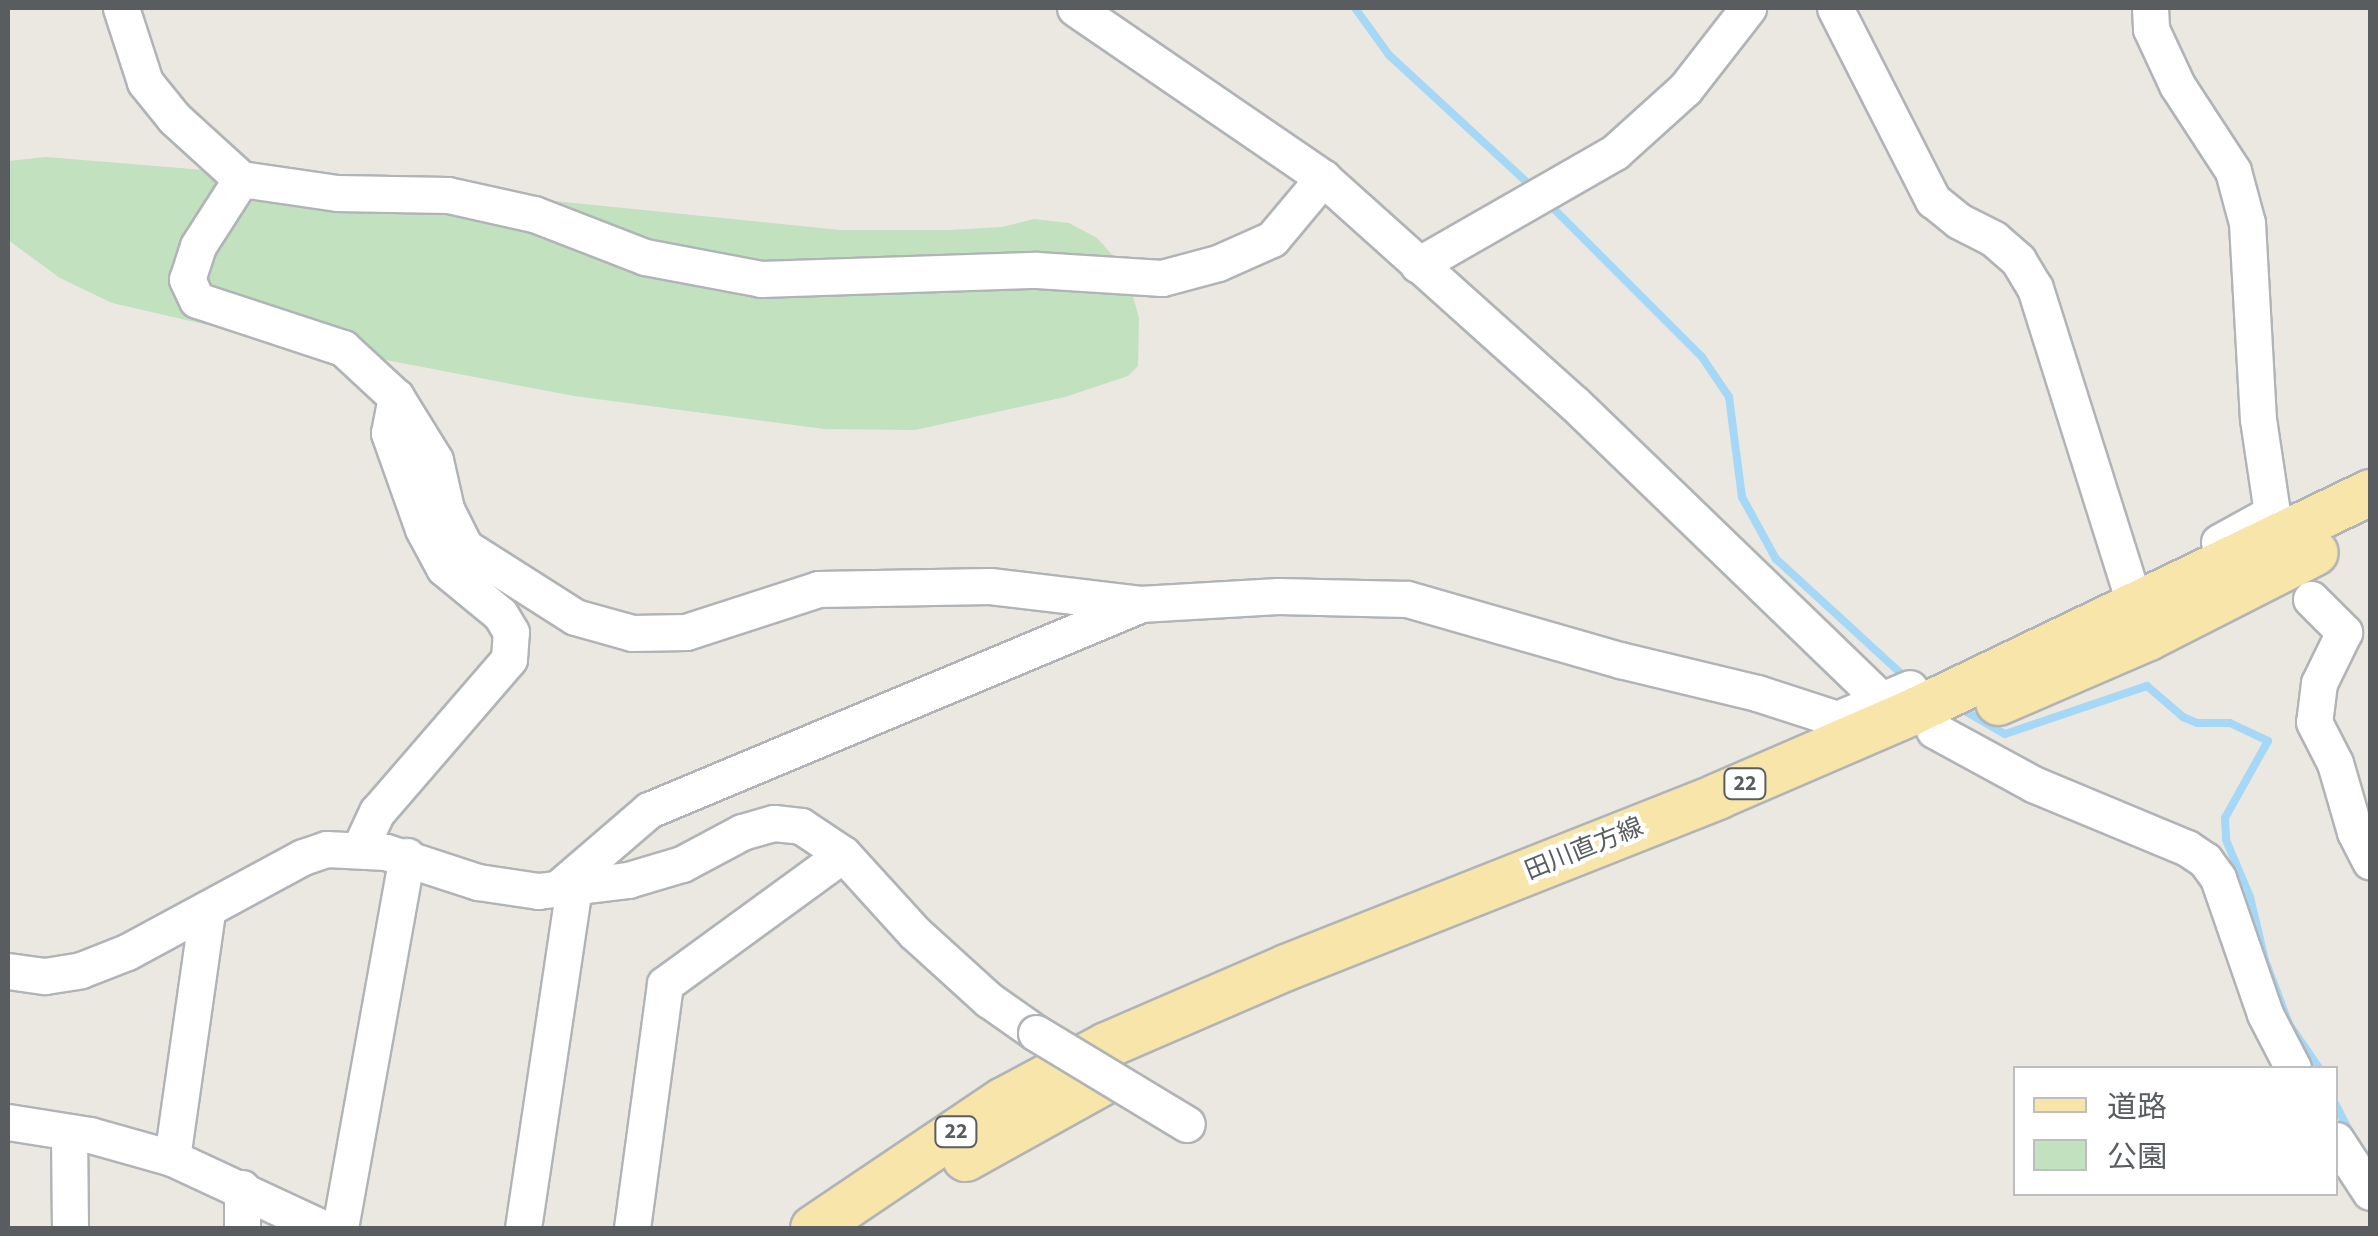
<!DOCTYPE html>
<html>
<head>
<meta charset="utf-8">
<style>
  body { margin:0 }
  #map { position:relative; width:2378px; height:1236px; overflow:hidden; background:#ebe8e1; font-family:"Source Sans 3","Noto Sans JP",sans-serif }
  div>[style] { position:absolute }
  .green>* { inset:0; background:#c1e1bf }
  .stream>* { height:8px; margin:-4px; padding:0 4px; transform-origin:4px; border-radius:4px; background:#a5d8f6 }
  .roads { filter:drop-shadow(2px 0 #b1b4b7) drop-shadow(-2px 0 #b1b4b7) drop-shadow(0 2px #b1b4b7) drop-shadow(0 -2px #b1b4b7) }
  .minor>* { height:35px; margin:-17.5px; padding:0 17.5px; transform-origin:17.5px; border-radius:17.5px; background:#fff }
  .major>* { height:45px; margin:-22.5px; padding:0 22.5px; transform-origin:22.5px; border-radius:22.5px; background:#f7e5aa }
  .bridges { filter:drop-shadow(2px 0 #b1b4b7) drop-shadow(-2px 0 #b1b4b7) drop-shadow(0 2px #b1b4b7) drop-shadow(0 -2px #b1b4b7) }
  .minor-bridge>* { height:35px; margin:-17.5px; padding:0 17.5px; transform-origin:17.5px; border-radius:17.5px; background:#fff }
  span { translate:-50% -50%; white-space:nowrap; text-align:center; line-height:1.15; -webkit-text-stroke:8px #fff; paint-order:stroke }
  .shield-label span { padding:2px 8px; background:#fff; border:2px solid; border-radius:8px; -webkit-text-stroke-width:0 }
  .shield-label { font-size:22px; color:#595d60; font-weight:700 }
  .street-label { font-size:25px; color:#595d60 }
  .frame { position:absolute; inset:0; border:10px solid #595d60; pointer-events:none }
  .legend { position:absolute; left:2013px; top:1066px; width:325px; height:130px; box-sizing:border-box; background:#fff; border:2px solid #bdbebf; margin:0; padding:12px 18px; list-style:none; font-size:30px; color:#595d60 }
  .legend li { display:flex; align-items:center; gap:20px; height:50px }
  .legend b { width:50px; border:2px solid #bdbebf }
</style>
</head>
<body>
<div id="map">
  <div class="green">
    <div style="clip-path:polygon(46px 157px,457px 191px,840px 230px,949px 230px,1002px 227px,1034px 219px,1069px 223px,1097px 238px,1126px 270px,1139px 318px,1138px 366px,1128px 376px,1065px 397px,915px 430px,824px 429px,574px 396px,234px 331px,112px 303px,60px 278px,8px 240px,8px 161px)"></div>
  </div>
  <div class="stream">
    <div style="left:1355px;top:8px;width:58px;rotate:54.1deg"></div>
    <div style="left:1389px;top:55px;width:197px;rotate:42.7deg"></div>
    <div style="left:1547px;top:202px;width:219px;rotate:45deg"></div>
    <div style="left:1702px;top:357px;width:48px;rotate:56deg"></div>
    <div style="left:1729px;top:397px;width:101px;rotate:82.6deg"></div>
    <div style="left:1742px;top:497px;width:71px;rotate:61.3deg"></div>
    <div style="left:1776px;top:559px;width:176px;rotate:42.5deg"></div>
    <div style="left:1958px;top:707px;width:54px;rotate:29.9deg"></div>
    <div style="left:2005px;top:734px;width:150px;rotate:-18.7deg"></div>
    <div style="left:2147px;top:686px;width:48px;rotate:40.7deg"></div>
    <div style="left:2183px;top:717px;width:15px;rotate:23deg"></div>
    <div style="left:2197px;top:723px;width:33px"></div>
    <div style="left:2230px;top:723px;width:42px;rotate:25.3deg"></div>
    <div style="left:2268px;top:741px;width:88px;rotate:119.2deg"></div>
    <div style="left:2225px;top:818px;width:22px;rotate:87deg"></div>
    <div style="left:2226px;top:840px;width:62px;rotate:67.2deg"></div>
    <div style="left:2250px;top:897px;width:65px;rotate:76.6deg"></div>
    <div style="left:2265px;top:960px;width:68px;rotate:69.4deg"></div>
    <div style="left:2289px;top:1024px;width:53px;rotate:55.7deg"></div>
    <div style="left:2336px;top:1105px;width:30px;rotate:63deg"></div>
  </div>
  <div class="roads">
    <div class="minor">
      <div style="left:121px;top:8px;width:78px;rotate:72deg"></div>
      <div style="left:145px;top:82px;width:46px;rotate:51.1deg"></div>
      <div style="left:174px;top:118px;width:91px;rotate:42.3deg"></div>
      <div style="left:241px;top:179px;width:97px;rotate:8.3deg"></div>
      <div style="left:337px;top:193px;width:111px;rotate:1deg"></div>
      <div style="left:448px;top:195px;width:88px;rotate:12.5deg"></div>
      <div style="left:534px;top:214px;width:119px;rotate:21.2deg"></div>
      <div style="left:645px;top:257px;width:118px;rotate:10.7deg"></div>
      <div style="left:761px;top:279px;width:276px;rotate:-1.9deg"></div>
      <div style="left:1037px;top:270px;width:125px;rotate:3.7deg"></div>
      <div style="left:1162px;top:278px;width:58px;rotate:-15deg"></div>
      <div style="left:1218px;top:263px;width:59px;rotate:-24deg"></div>
      <div style="left:1272px;top:239px;width:80px;rotate:-50.1deg"></div>
      <div style="left:1075px;top:8px;width:301px;rotate:34.4deg"></div>
      <div style="left:1323px;top:178px;width:338px;rotate:41.9deg"></div>
      <div style="left:1575px;top:404px;width:426px;rotate:44deg"></div>
      <div style="left:1835px;top:8px;width:216px;rotate:63deg"></div>
      <div style="left:1933px;top:200px;width:33px;rotate:39deg"></div>
      <div style="left:1959px;top:221px;width:39px;rotate:27deg"></div>
      <div style="left:1994px;top:239px;width:32px;rotate:41deg"></div>
      <div style="left:2018px;top:260px;width:33px;rotate:59deg"></div>
      <div style="left:2035px;top:288px;width:320px;rotate:72.5deg"></div>
      <div style="left:2150px;top:8px;width:21px;rotate:87deg"></div>
      <div style="left:2151px;top:29px;width:62px;rotate:65.1deg"></div>
      <div style="left:2177px;top:85px;width:103px;rotate:56.9deg"></div>
      <div style="left:2233px;top:171px;width:54px;rotate:74.9deg"></div>
      <div style="left:2247px;top:223px;width:196px;rotate:86.8deg"></div>
      <div style="left:2258px;top:419px;width:95px;rotate:81.5deg"></div>
      <div style="left:2272px;top:513px;width:17px;rotate:65deg"></div>
      <div style="left:241px;top:179px;width:80px;rotate:122.7deg"></div>
      <div style="left:198px;top:246px;width:35px;rotate:108deg"></div>
      <div style="left:187px;top:279px;width:23px;rotate:65deg"></div>
      <div style="left:197px;top:300px;width:154px;rotate:18.2deg"></div>
      <div style="left:343px;top:348px;width:72px;rotate:42.8deg"></div>
      <div style="left:396px;top:397px;width:74px;rotate:58.2deg"></div>
      <div style="left:435px;top:460px;width:50px;rotate:77.3deg"></div>
      <div style="left:446px;top:509px;width:42px;rotate:63.4deg"></div>
      <div style="left:465px;top:547px;width:130px;rotate:32.5deg"></div>
      <div style="left:575px;top:617px;width:59px;rotate:15.7deg"></div>
      <div style="left:632px;top:633px;width:54px;rotate:-1.1deg"></div>
      <div style="left:686px;top:632px;width:139px;rotate:-18deg"></div>
      <div style="left:818px;top:589px;width:172px;rotate:-1deg"></div>
      <div style="left:990px;top:586px;width:151px;rotate:6.8deg"></div>
      <div style="left:1140px;top:604px;width:138px;rotate:-3.3deg"></div>
      <div style="left:1278px;top:596px;width:129px;rotate:1.3deg"></div>
      <div style="left:1407px;top:599px;width:222px;rotate:16deg"></div>
      <div style="left:1620px;top:660px;width:141px;rotate:13.5deg"></div>
      <div style="left:1757px;top:693px;width:84px;rotate:18deg"></div>
      <div style="left:1837px;top:719px;width:79px;rotate:-23deg"></div>
      <div style="left:1418px;top:265px;width:227px;rotate:-29.8deg"></div>
      <div style="left:1615px;top:152px;width:94px;rotate:-42deg"></div>
      <div style="left:1685px;top:89px;width:103px;rotate:-52.1deg"></div>
      <div style="left:2219px;top:542px;width:60px;rotate:-28.7deg"></div>
      <div style="left:2311px;top:599px;width:47px;rotate:45deg"></div>
      <div style="left:2344px;top:632px;width:57px;rotate:116.1deg"></div>
      <div style="left:2319px;top:683px;width:39px;rotate:97deg"></div>
      <div style="left:2314px;top:722px;width:46px;rotate:62.9deg"></div>
      <div style="left:2335px;top:763px;width:72px;rotate:73.8deg"></div>
      <div style="left:2355px;top:832px;width:33px;rotate:63deg"></div>
      <div style="left:1934px;top:730px;width:113px;rotate:28.6deg"></div>
      <div style="left:2033px;top:784px;width:167px;rotate:22.6deg"></div>
      <div style="left:2187px;top:848px;width:22px;rotate:34deg"></div>
      <div style="left:2205px;top:860px;width:22px;rotate:54deg"></div>
      <div style="left:2218px;top:878px;width:144px;rotate:70.9deg"></div>
      <div style="left:2265px;top:1014px;width:61px;rotate:62.6deg"></div>
      <div style="left:360px;top:848px;width:40px;rotate:-65deg"></div>
      <div style="left:377px;top:812px;width:202px;rotate:-49.2deg"></div>
      <div style="left:509px;top:659px;width:27px;rotate:-86deg"></div>
      <div style="left:511px;top:632px;width:21px;rotate:-121deg"></div>
      <div style="left:500px;top:614px;width:72px;rotate:-140.6deg"></div>
      <div style="left:444px;top:568px;width:44px;rotate:-118.3deg"></div>
      <div style="left:423px;top:529px;width:102px;rotate:-109.5deg"></div>
      <div style="left:389px;top:433px;width:37px;rotate:-79deg"></div>
      <div style="left:557px;top:889px;width:121px;rotate:-40.7deg"></div>
      <div style="left:649px;top:810px;width:531px;rotate:-22.7deg"></div>
      <div style="left:8px;top:971px;width:37px;rotate:8deg"></div>
      <div style="left:45px;top:976px;width:36px;rotate:-9deg"></div>
      <div style="left:81px;top:970px;width:49px;rotate:-21.4deg"></div>
      <div style="left:127px;top:952px;width:200px;rotate:-28.4deg"></div>
      <div style="left:303px;top:857px;width:24px;rotate:-19deg"></div>
      <div style="left:326px;top:849px;width:60px;rotate:2.9deg"></div>
      <div style="left:386px;top:852px;width:97px;rotate:18.1deg"></div>
      <div style="left:478px;top:882px;width:61px;rotate:8.5deg"></div>
      <div style="left:538px;top:891px;width:91px;rotate:-7deg"></div>
      <div style="left:628px;top:880px;width:56px;rotate:-16.5deg"></div>
      <div style="left:682px;top:864px;width:68px;rotate:-28.1deg"></div>
      <div style="left:742px;top:832px;width:33px;rotate:-16deg"></div>
      <div style="left:774px;top:823px;width:27px;rotate:6deg"></div>
      <div style="left:801px;top:826px;width:50px;rotate:33.7deg"></div>
      <div style="left:843px;top:854px;width:107px;rotate:47.7deg"></div>
      <div style="left:915px;top:933px;width:100px;rotate:42.2deg"></div>
      <div style="left:989px;top:1000px;width:57px;rotate:35.1deg"></div>
      <div style="left:8px;top:1122px;width:83px;rotate:9deg"></div>
      <div style="left:90px;top:1135px;width:85px;rotate:15.7deg"></div>
      <div style="left:172px;top:1158px;width:166px;rotate:24.9deg"></div>
      <div style="left:69px;top:1132px;width:96px;rotate:89.4deg"></div>
      <div style="left:2336px;top:1140px;width:62px;rotate:56.8deg"></div>
      <div style="left:172px;top:1158px;width:248px;rotate:-81.9deg"></div>
      <div style="left:242px;top:1228px;width:40px;rotate:-90deg"></div>
      <div style="left:340px;top:1228px;width:378px;rotate:-79.8deg"></div>
      <div style="left:523px;top:1228px;width:344px;rotate:-81.5deg"></div>
      <div style="left:632px;top:1228px;width:246px;rotate:-82.3deg"></div>
      <div style="left:665px;top:984px;width:220px;rotate:-36.1deg"></div>
    </div>
    <div class="major">
      <div style="left:1998px;top:702px;width:163px;rotate:-23.4deg"></div>
      <div style="left:2148px;top:637px;width:187px;rotate:-27deg"></div>
      <div style="left:965px;top:1158px;width:161px;rotate:-29deg"></div>
      <div style="left:813px;top:1228px;width:229px;rotate:-34deg"></div>
      <div style="left:1003px;top:1100px;width:117px;rotate:-28.1deg"></div>
      <div style="left:1106px;top:1045px;width:196px;rotate:-23.4deg"></div>
      <div style="left:1286px;top:967px;width:464px;rotate:-21.6deg"></div>
      <div style="left:1717px;top:796px;width:211px;rotate:-23.4deg"></div>
      <div style="left:1911px;top:712px;width:509px;rotate:-25.61deg"></div>
    </div>
  </div>
  <div class="bridges">
    <div class="minor-bridge">
      <div style="left:1036px;top:1033px;width:176px;rotate:31.1deg"></div>
    </div>
  </div>
  <div class="shield-label">
    <span style="left:1745px;top:784px">22</span>
    <span style="left:956px;top:1132px">22</span>
  </div>
  <div class="street-label">
    <span style="left:1584px;top:849px;rotate:-22deg">田川直方線</span>
  </div>
  <div class="frame"></div>
  <ul class="legend">
  <li><b style="height:12px;background:#f7e5aa"></b>道路</li>
  <li><b style="height:28px;background:#c1e1bf"></b>公園</li>
  </ul>
</div>
</body>
</html>
